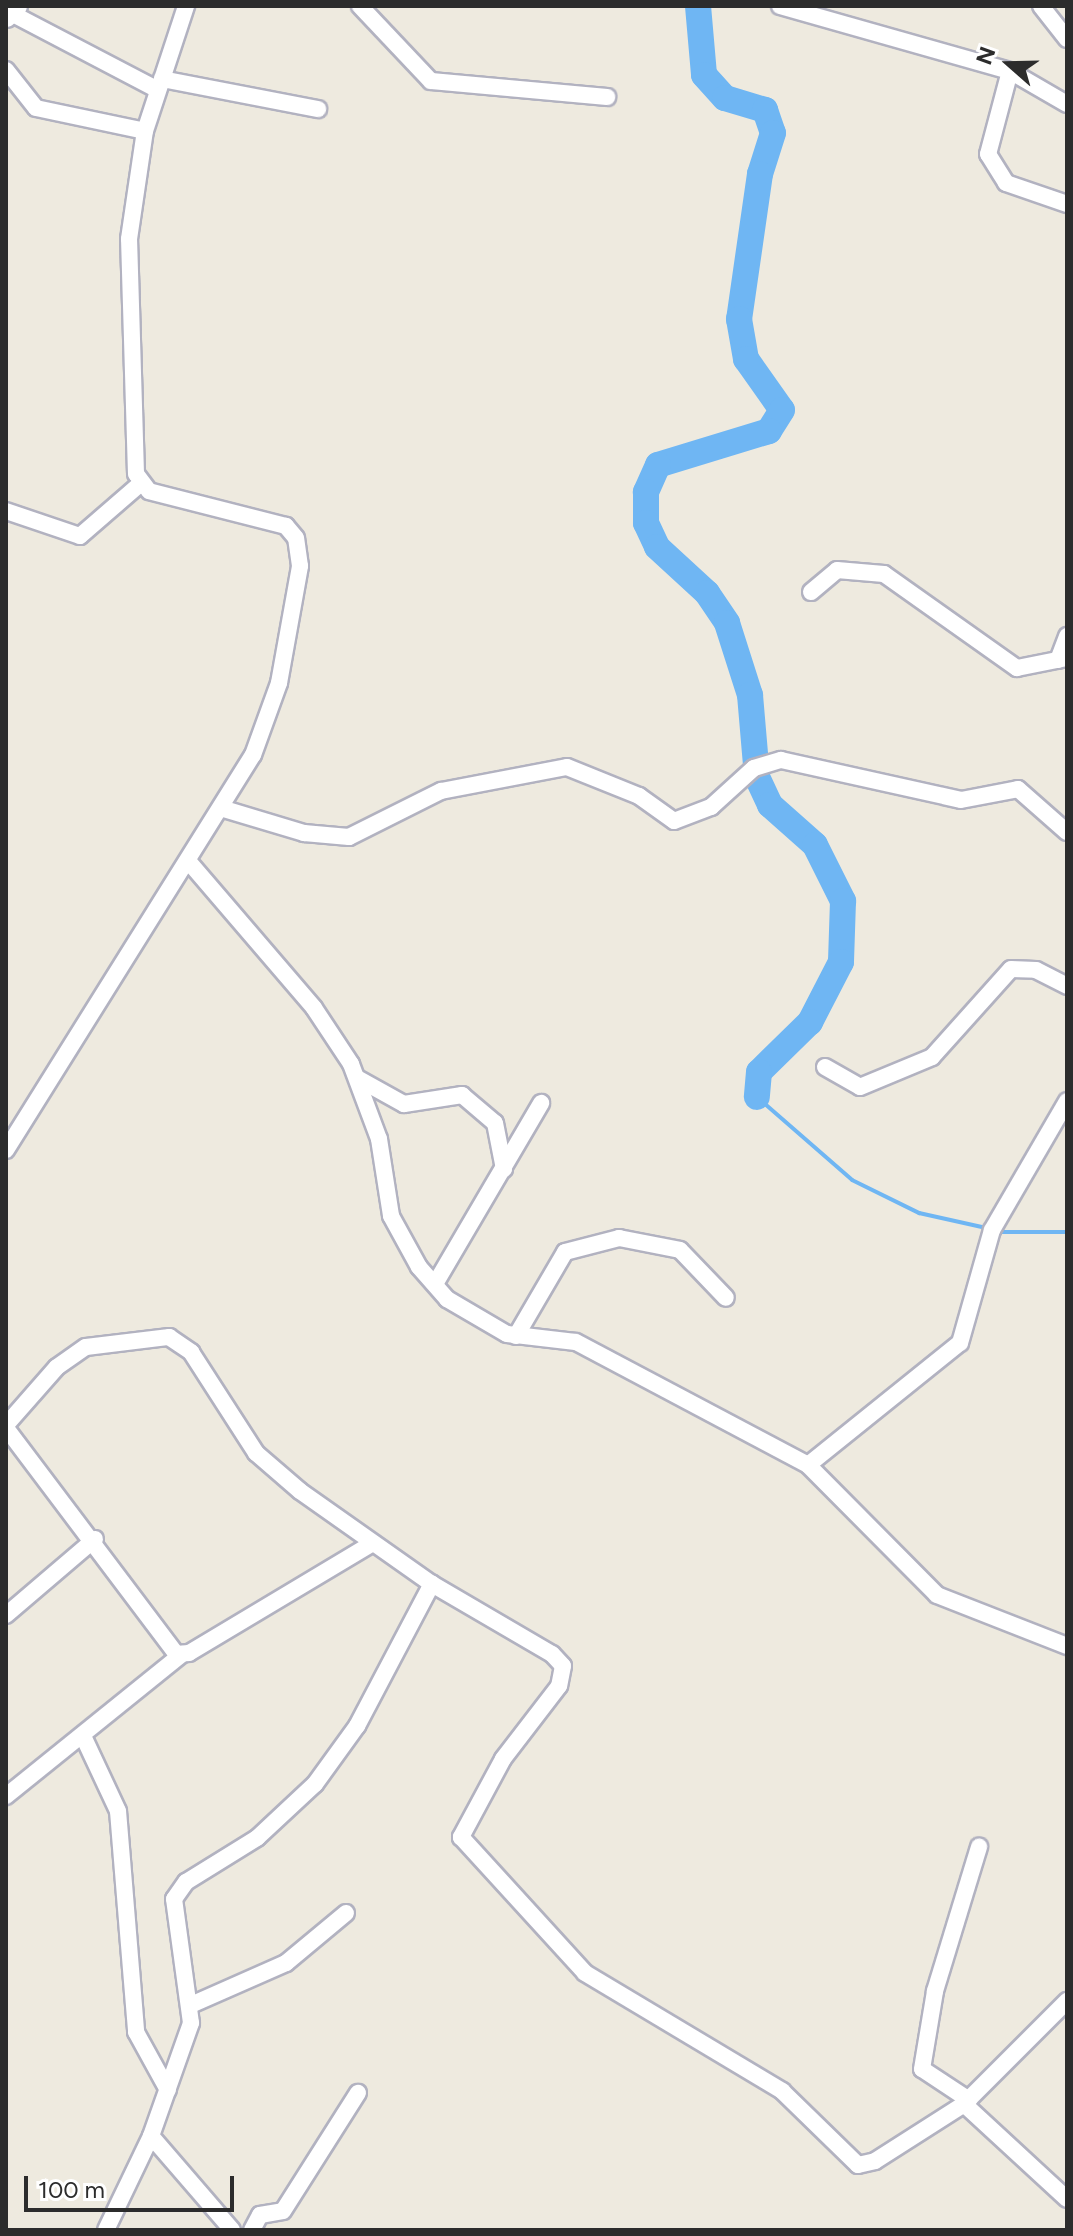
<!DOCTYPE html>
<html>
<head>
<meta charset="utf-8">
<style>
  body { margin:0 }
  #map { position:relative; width:1073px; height:2236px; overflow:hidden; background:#eeeadf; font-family:Figtree,sans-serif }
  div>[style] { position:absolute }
  .stream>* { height:4px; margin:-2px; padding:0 2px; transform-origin:2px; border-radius:2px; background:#6fb6f3 }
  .river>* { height:26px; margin:-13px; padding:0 13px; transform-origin:13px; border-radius:13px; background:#6fb6f3 }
  .roads { filter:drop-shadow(2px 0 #b2b2c0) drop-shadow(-2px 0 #b2b2c0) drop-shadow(0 2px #b2b2c0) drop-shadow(0 -2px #b2b2c0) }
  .street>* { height:16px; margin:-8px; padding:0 8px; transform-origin:8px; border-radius:8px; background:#fff }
  .secondary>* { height:22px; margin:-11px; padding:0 11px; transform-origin:11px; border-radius:11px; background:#fff }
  span { translate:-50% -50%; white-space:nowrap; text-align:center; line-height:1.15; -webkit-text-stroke:8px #fff; paint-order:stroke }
  .frame { position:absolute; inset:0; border:8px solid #2c2c2c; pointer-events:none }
  .north { position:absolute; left:969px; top:24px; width:80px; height:80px; -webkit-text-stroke:6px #fff; paint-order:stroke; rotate:290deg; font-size:22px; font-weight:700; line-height:32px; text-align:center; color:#2c2c2c }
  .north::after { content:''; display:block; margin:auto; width:28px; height:36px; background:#2c2c2c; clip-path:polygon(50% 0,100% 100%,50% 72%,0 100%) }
  .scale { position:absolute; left:24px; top:2176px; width:210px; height:36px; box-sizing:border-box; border:4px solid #2c2c2c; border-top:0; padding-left:10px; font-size:24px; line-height:28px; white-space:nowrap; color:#2c2c2c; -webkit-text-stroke:6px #fff; paint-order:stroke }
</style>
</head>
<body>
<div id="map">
  <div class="stream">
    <div style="left:757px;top:1097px;width:126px;rotate:41.1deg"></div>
    <div style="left:852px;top:1180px;width:75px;rotate:26.2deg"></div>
    <div style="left:919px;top:1213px;width:69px;rotate:12.6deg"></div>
    <div style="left:998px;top:1232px;width:69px"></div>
  </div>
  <div class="river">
    <div style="left:698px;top:6px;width:69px;rotate:85deg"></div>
    <div style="left:704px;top:75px;width:31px;rotate:48deg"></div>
    <div style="left:725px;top:98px;width:42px;rotate:16.7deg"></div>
    <div style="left:765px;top:110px;width:24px;rotate:71deg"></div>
    <div style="left:773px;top:133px;width:43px;rotate:107.6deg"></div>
    <div style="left:760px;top:174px;width:147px;rotate:98.2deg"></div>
    <div style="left:739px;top:319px;width:41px;rotate:80.1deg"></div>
    <div style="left:746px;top:359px;width:62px;rotate:54.8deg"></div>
    <div style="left:782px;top:410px;width:25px;rotate:122deg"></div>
    <div style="left:769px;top:431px;width:116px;rotate:163deg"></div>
    <div style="left:658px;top:465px;width:30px;rotate:114deg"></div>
    <div style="left:646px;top:492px;width:31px;rotate:90deg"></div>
    <div style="left:646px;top:523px;width:26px;rotate:65deg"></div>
    <div style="left:657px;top:547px;width:68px;rotate:42.6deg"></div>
    <div style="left:707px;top:593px;width:36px;rotate:56deg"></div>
    <div style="left:727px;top:623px;width:76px;rotate:72.3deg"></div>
    <div style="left:750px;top:695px;width:82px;rotate:85.1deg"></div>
    <div style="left:757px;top:777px;width:31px;rotate:65deg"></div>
    <div style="left:770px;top:805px;width:60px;rotate:41.6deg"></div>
    <div style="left:815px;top:845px;width:63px;rotate:63.4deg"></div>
    <div style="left:843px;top:901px;width:61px;rotate:91.9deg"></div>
    <div style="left:841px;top:962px;width:68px;rotate:117.3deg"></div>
    <div style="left:810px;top:1022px;width:71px;rotate:135.6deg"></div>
    <div style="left:759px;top:1072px;width:25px;rotate:95deg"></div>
  </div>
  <div class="roads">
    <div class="street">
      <div style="left:360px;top:6px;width:103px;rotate:46.6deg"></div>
      <div style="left:431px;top:81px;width:177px;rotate:5.2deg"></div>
      <div style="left:780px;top:6px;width:239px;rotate:15.8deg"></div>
      <div style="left:1010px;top:71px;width:66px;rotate:30.1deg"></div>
      <div style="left:1041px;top:6px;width:42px;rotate:51.8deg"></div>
      <div style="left:9px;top:12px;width:168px;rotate:27.6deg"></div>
      <div style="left:6px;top:70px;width:48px;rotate:51.7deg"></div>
      <div style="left:36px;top:108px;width:111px;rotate:11.9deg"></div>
      <div style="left:1010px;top:71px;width:86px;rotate:104.8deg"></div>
      <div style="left:988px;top:154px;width:34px;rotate:58deg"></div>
      <div style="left:1006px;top:183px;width:65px;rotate:19deg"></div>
      <div style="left:162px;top:79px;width:159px;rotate:10.9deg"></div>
      <div style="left:6px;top:511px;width:78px;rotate:18.7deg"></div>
      <div style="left:80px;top:536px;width:79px;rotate:-40.9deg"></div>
      <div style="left:811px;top:592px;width:34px;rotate:-40deg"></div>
      <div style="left:837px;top:570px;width:47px;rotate:4.9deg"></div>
      <div style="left:884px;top:574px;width:163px;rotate:35.3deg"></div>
      <div style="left:1017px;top:668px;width:51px;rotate:-11.3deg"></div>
      <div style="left:1058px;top:660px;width:26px;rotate:-69deg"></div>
      <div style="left:224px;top:809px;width:84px;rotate:16.7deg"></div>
      <div style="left:304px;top:833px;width:45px;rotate:5.1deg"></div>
      <div style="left:349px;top:837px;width:103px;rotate:-26.6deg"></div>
      <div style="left:441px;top:791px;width:128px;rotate:-10.8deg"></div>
      <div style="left:567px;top:767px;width:78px;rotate:21.9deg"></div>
      <div style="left:639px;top:796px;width:43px;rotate:35.5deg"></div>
      <div style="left:674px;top:821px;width:40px;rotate:-21deg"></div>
      <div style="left:711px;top:807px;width:58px;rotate:-42.2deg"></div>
      <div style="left:754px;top:768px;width:28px;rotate:-17deg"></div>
      <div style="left:781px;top:760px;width:184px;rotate:12.5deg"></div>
      <div style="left:961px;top:800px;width:58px;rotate:-10.9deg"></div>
      <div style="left:1018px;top:789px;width:65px;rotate:41.3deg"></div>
      <div style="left:189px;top:862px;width:192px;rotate:49.4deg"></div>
      <div style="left:314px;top:1008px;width:67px;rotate:56.5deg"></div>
      <div style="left:351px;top:1064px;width:80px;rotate:69.5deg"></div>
      <div style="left:379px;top:1139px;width:78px;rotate:81.1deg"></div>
      <div style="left:391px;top:1216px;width:58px;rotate:61.2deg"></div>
      <div style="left:419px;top:1267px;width:43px;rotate:48.8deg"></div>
      <div style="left:447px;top:1299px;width:69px;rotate:30.3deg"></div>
      <div style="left:507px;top:1334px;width:69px;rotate:6.6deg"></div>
      <div style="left:576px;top:1342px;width:263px;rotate:27.9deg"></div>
      <div style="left:808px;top:1465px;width:183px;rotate:45.2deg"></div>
      <div style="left:937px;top:1595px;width:140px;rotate:21.4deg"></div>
      <div style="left:825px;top:1067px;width:40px;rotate:29.7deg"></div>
      <div style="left:860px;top:1087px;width:78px;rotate:-22.6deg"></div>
      <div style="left:932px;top:1057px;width:118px;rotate:-48.1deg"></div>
      <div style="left:1011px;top:969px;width:25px;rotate:2deg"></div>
      <div style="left:1036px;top:970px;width:35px;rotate:27deg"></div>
      <div style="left:357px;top:1078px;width:54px;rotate:29deg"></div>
      <div style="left:404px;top:1104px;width:59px;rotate:-8.8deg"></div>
      <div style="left:462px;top:1095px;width:43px;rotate:40.3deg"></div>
      <div style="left:495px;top:1123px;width:47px;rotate:78.9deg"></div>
      <div style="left:6px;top:1150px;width:466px;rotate:-58deg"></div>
      <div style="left:253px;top:755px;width:77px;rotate:-70.1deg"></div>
      <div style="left:279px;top:683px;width:119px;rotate:-79.8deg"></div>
      <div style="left:300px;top:566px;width:28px;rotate:-98deg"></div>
      <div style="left:296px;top:538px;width:16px;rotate:-130deg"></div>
      <div style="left:286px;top:526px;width:141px;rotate:-165.7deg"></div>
      <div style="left:149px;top:491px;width:21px;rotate:-127deg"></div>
      <div style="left:136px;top:474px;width:235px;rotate:-91.7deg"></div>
      <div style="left:129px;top:239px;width:109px;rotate:-81.6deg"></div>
      <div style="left:145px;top:131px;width:132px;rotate:-71.8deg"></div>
      <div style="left:435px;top:1284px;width:210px;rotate:-59.6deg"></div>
      <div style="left:516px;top:1336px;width:97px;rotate:-59.7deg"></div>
      <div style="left:565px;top:1252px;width:56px;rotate:-14.5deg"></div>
      <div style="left:619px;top:1238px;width:62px;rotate:11.1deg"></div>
      <div style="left:680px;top:1250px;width:66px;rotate:46.2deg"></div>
      <div style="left:6px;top:1425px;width:77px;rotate:-48.7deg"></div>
      <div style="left:57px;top:1367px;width:35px;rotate:-35deg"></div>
      <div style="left:86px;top:1347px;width:84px;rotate:-6.9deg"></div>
      <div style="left:169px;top:1337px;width:27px;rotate:34deg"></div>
      <div style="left:191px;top:1352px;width:120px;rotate:57.2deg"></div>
      <div style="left:256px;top:1453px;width:58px;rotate:40.8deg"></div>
      <div style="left:300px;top:1491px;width:161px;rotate:35.2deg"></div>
      <div style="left:432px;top:1584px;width:139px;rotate:30.3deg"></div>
      <div style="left:552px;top:1654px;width:16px;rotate:47deg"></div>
      <div style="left:563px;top:1666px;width:20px;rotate:101deg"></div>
      <div style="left:559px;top:1686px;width:92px;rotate:127.5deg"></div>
      <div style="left:503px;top:1759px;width:89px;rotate:118.3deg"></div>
      <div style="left:461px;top:1837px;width:184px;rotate:47.6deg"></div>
      <div style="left:585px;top:1973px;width:230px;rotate:30.9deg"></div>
      <div style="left:782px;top:2091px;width:106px;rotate:44.2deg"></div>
      <div style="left:858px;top:2165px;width:17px;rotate:-13deg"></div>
      <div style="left:875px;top:2161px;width:106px;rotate:-32.6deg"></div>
      <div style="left:964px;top:2104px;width:146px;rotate:-45deg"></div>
      <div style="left:6px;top:1428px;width:283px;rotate:53deg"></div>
      <div style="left:176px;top:1654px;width:13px;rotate:-4deg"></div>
      <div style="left:189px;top:1653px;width:214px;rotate:-30.9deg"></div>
      <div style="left:808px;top:1465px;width:195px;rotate:-38.8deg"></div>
      <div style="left:960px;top:1343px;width:117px;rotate:-74.2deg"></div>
      <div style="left:992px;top:1230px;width:149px;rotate:-59.8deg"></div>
      <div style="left:6px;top:1615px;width:117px;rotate:-40.5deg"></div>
      <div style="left:83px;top:1736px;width:83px;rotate:65deg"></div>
      <div style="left:118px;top:1811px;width:222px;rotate:85.3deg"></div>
      <div style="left:136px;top:2032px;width:66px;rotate:61.1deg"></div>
      <div style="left:6px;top:1796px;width:225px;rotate:-38.9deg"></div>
      <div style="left:193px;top:2004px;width:102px;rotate:-23.8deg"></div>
      <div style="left:286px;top:1963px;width:78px;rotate:-39.8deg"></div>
      <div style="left:969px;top:2100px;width:56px;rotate:-146.6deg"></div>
      <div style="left:922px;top:2069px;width:79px;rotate:-80.5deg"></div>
      <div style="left:935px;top:1991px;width:151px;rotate:-73deg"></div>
      <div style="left:964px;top:2104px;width:140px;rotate:42.7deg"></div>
      <div style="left:151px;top:2136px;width:124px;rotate:49.2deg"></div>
      <div style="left:106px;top:2230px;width:104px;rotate:-64.4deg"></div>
      <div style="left:151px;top:2136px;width:120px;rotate:-70.5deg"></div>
      <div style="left:191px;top:2023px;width:125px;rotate:-97.8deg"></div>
      <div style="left:174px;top:1899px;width:21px;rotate:-55deg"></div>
      <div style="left:186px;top:1882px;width:84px;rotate:-31.8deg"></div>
      <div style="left:257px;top:1838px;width:79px;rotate:-43deg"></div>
      <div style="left:315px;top:1784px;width:72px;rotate:-54.1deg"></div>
      <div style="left:357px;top:1726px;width:161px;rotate:-62.2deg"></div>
      <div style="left:252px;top:2230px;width:17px;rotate:-62deg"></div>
      <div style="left:260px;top:2215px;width:23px;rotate:-10deg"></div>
      <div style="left:283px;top:2211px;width:140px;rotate:-57.6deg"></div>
    </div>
    <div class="secondary">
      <div style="left:6px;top:16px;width:14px;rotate:-45deg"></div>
    </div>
  </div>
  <div class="frame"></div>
  <div class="north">N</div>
  <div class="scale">100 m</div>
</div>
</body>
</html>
